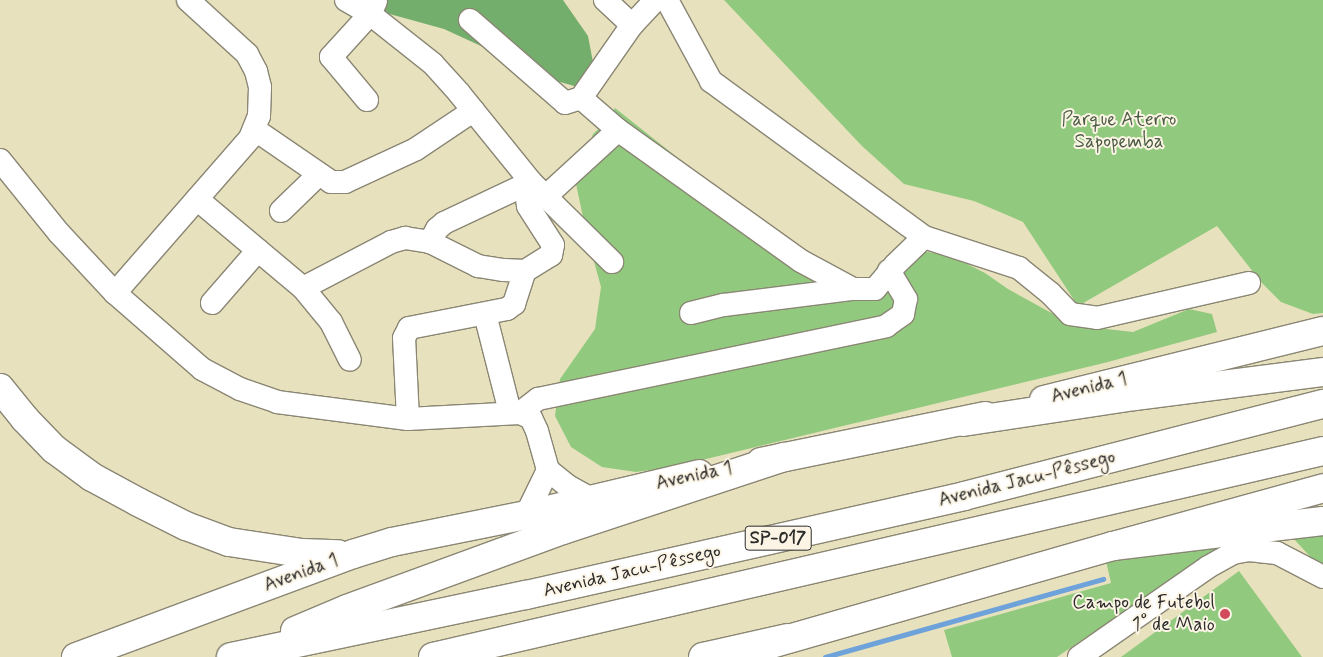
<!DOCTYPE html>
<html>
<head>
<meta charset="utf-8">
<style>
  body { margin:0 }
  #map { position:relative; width:1323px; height:657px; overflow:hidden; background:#e8e1bd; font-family:Mynerve,sans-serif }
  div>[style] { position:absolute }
  .green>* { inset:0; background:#91ca7e }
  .forest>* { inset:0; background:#74ae6d }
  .stream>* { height:5px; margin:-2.5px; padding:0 2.5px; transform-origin:2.5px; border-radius:2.5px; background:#6ea2da }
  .roads { filter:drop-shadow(1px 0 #8a8674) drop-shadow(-1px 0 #8a8674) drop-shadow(0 1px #8a8674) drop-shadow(0 -1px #8a8674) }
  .minor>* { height:22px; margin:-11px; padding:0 11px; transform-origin:11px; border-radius:11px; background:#fff }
  .major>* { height:28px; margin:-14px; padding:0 14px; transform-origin:14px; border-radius:14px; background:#fff }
  .highway>* { height:28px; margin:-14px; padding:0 14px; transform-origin:14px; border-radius:14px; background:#fff }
  .dots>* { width:14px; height:14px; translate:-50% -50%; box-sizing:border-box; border:2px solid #fcf5e5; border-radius:50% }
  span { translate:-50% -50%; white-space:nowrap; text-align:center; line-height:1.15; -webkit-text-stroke:4px #fcf5e5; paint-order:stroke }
  .shield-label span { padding:1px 4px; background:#fcf5e5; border:1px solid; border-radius:4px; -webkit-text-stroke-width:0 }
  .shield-label { font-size:18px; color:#2b2b2b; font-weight:700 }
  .park-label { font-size:19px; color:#4a5b44 }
  .street-label { font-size:19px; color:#2b2b2b }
  .poi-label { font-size:19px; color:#2b2b2b }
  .right { translate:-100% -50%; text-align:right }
</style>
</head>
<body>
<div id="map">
  <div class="green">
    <div style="clip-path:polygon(724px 0,1323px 0,1323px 313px,1313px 314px,1281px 302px,1261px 282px,1217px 226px,1078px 306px,1023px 222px,974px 201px,904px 184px,862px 146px)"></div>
    <div style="clip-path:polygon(615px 108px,722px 193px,853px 289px,922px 251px,951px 256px,985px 273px,1008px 289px,1055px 315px,1098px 328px,1133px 332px,1189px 309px,1212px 314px,1217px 332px,1108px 362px,673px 467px,636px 472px,602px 467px,571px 447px,555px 416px,560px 379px,595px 329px,601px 287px,587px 236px,576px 184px,593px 134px,607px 121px)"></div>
    <div style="clip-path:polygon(1323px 534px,1323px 565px,1316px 563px,1293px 538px)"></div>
    <div style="clip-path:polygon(1221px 546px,1057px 657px,952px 657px,944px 630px,1111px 583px,1106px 561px,1143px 553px)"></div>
    <div style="clip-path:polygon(1239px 571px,1302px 657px,1121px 657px)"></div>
  </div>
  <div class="forest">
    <div style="clip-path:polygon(339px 0,563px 0,588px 36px,596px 78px,588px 90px,543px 77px,494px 52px,444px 29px)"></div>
  </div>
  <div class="stream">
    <div style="left:825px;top:657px;width:289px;rotate:-15.7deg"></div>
  </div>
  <div class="roads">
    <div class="minor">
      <div style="left:346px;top:0;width:28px;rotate:30deg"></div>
      <div style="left:370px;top:14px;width:14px;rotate:-65deg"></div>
      <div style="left:667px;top:0;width:92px;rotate:61.5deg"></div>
      <div style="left:711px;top:81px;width:264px;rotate:36.2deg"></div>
      <div style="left:470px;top:20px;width:126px;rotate:41.1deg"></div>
      <div style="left:565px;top:103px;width:17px;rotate:-17deg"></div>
      <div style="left:581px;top:98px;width:89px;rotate:-55.1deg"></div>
      <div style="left:632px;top:25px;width:37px;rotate:-137deg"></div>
      <div style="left:632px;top:25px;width:34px;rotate:-47deg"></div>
      <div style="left:581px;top:98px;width:49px;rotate:40.9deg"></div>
      <div style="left:618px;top:130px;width:225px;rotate:35.6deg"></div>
      <div style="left:801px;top:261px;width:59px;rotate:28.3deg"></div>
      <div style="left:853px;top:289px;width:22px"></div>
      <div style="left:875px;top:289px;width:31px;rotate:-50deg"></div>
      <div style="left:895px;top:265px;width:40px;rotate:-44deg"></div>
      <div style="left:924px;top:237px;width:100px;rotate:18.1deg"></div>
      <div style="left:1019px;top:268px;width:40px;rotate:39deg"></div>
      <div style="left:1050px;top:293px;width:29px;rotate:46deg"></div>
      <div style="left:1070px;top:314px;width:27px;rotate:8deg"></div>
      <div style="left:1097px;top:318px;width:156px;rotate:-13deg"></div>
      <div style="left:367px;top:100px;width:56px;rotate:-129.9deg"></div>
      <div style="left:331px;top:57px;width:58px;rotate:-47.8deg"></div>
      <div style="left:370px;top:14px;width:80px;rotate:38.4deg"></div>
      <div style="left:433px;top:64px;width:39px;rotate:48deg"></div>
      <div style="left:459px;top:93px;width:114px;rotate:51deg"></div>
      <div style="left:531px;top:182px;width:96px;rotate:154.8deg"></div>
      <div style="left:444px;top:223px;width:9px;rotate:139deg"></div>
      <div style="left:437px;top:229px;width:15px;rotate:118deg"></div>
      <div style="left:430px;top:242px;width:54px;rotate:26.6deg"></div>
      <div style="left:478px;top:266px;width:26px;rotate:9deg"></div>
      <div style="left:504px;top:270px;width:21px;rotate:3deg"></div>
      <div style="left:254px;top:129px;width:93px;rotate:34.5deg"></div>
      <div style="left:331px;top:182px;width:14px"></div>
      <div style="left:345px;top:182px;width:78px;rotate:-24.9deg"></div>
      <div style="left:416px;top:149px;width:69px;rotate:-33.7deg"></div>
      <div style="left:0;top:160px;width:94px;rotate:51.1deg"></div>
      <div style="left:59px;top:233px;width:82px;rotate:47deg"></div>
      <div style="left:115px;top:293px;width:116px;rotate:41.1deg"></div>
      <div style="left:202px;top:369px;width:43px;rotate:27.8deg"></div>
      <div style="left:240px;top:389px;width:39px;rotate:19deg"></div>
      <div style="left:277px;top:402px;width:132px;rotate:7.4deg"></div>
      <div style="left:408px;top:419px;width:112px;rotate:-3.1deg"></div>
      <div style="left:520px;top:413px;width:12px;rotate:24deg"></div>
      <div style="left:531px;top:418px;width:14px;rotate:65deg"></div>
      <div style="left:537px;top:431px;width:41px;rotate:74.2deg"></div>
      <div style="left:548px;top:470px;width:26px;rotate:39deg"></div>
      <div style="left:568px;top:486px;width:29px;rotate:29deg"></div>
      <div style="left:545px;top:197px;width:99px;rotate:-42.5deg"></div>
      <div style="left:197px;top:199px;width:138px;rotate:40deg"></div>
      <div style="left:303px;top:288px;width:44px;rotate:50.5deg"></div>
      <div style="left:331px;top:322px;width:42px;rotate:63.4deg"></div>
      <div style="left:281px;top:211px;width:53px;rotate:-44.2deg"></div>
      <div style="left:303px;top:288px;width:99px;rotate:-27.6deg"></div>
      <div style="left:391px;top:242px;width:15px;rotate:-16deg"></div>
      <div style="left:405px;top:238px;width:25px;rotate:9deg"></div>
      <div style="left:115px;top:293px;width:206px;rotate:-48.9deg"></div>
      <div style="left:250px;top:138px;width:24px;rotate:-68deg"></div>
      <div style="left:259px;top:116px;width:29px;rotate:-88deg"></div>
      <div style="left:260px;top:87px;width:16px;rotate:-104deg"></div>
      <div style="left:256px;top:71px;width:19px;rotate:-118deg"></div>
      <div style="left:247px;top:54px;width:80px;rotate:-137.5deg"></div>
      <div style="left:212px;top:303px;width:70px;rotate:-49deg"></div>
      <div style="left:691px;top:313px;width:34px;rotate:-14deg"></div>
      <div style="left:724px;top:305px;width:130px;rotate:-7.1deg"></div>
      <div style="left:485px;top:314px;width:101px;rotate:75.7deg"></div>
      <div style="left:520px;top:413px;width:23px;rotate:-38deg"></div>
      <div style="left:538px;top:399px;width:356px;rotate:-11.8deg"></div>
      <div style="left:886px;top:326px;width:21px;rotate:-35deg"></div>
      <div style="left:903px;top:314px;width:15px;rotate:-79deg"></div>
      <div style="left:906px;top:299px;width:33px;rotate:-121deg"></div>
      <div style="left:408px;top:419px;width:81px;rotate:-92.8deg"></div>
      <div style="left:404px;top:338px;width:11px;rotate:-63deg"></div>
      <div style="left:409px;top:328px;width:100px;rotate:-11deg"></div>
      <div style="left:507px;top:309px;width:9px;rotate:-36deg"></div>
      <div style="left:514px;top:304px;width:35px;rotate:-72deg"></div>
      <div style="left:525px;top:271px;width:31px;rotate:-32deg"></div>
      <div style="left:551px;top:255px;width:10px;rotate:-79deg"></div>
      <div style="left:553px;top:245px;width:46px;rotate:-122.7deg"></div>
      <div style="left:528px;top:206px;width:14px;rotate:-98deg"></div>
      <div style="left:526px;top:192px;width:11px;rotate:-63deg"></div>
      <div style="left:531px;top:182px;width:114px;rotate:44.6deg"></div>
      <div style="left:526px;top:515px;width:50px;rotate:-63.9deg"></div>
      <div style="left:1079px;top:657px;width:157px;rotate:-34.9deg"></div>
      <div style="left:1208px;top:567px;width:29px;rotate:-29deg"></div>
      <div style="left:1233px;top:553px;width:15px;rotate:-11deg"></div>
      <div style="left:1248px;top:550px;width:29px;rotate:6deg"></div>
      <div style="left:1277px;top:553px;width:52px;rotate:27.6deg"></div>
    </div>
    <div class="major">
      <div style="left:0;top:388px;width:40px;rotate:51deg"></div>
      <div style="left:25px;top:419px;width:42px;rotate:46deg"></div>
      <div style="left:54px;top:449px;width:47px;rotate:36.4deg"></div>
      <div style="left:92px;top:477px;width:52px;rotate:28.5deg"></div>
      <div style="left:138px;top:502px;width:54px;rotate:26.6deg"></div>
      <div style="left:186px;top:526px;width:46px;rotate:20.4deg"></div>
      <div style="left:229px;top:542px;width:74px;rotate:8.6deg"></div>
      <div style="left:302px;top:553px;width:36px;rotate:2deg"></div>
      <div style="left:1044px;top:400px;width:287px;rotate:-13.9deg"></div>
      <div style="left:761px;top:462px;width:229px;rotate:-11.6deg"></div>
      <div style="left:764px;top:646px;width:363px;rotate:-16deg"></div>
      <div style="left:1113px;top:546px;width:211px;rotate:-6.8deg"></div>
      <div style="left:76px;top:657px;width:296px;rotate:-20.4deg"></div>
      <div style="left:353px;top:554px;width:41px;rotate:-17.1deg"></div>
      <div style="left:392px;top:542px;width:137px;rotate:-11.4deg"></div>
      <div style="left:526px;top:515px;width:178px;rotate:-13.3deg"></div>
    </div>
    <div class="highway">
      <div style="left:963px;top:422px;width:174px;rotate:-8.6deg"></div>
      <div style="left:1135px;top:396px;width:190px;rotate:-7.3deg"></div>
      <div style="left:1113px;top:546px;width:218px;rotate:-15.4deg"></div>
      <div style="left:295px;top:631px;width:56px;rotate:-22.9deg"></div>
      <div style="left:347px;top:609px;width:230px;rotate:-20.1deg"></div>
      <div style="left:563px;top:530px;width:233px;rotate:-18.3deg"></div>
      <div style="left:231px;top:657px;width:301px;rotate:-11.9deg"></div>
      <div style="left:526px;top:595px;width:449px;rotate:-12.7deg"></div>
      <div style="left:964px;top:496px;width:371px;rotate:-14.4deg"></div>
      <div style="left:433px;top:657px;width:914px;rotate:-13.03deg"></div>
      <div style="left:703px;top:657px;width:86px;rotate:-12.7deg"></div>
    </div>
  </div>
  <div class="dots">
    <div style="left:1225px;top:614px;background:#d1495b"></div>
  </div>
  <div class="shield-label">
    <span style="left:778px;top:538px">SP-017</span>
  </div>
  <div class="park-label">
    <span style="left:1119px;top:131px">Parque Aterro<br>Sapopemba</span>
  </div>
  <div class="street-label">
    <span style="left:1089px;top:388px;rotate:-14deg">Avenida 1</span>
    <span style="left:694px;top:476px;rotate:-12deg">Avenida 1</span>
    <span style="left:1027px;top:479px;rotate:-14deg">Avenida Jacu-Pêssego</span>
    <span style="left:632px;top:571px;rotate:-13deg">Avenida Jacu-Pêssego</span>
    <span style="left:301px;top:573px;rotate:-20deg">Avenida 1</span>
  </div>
  <div class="poi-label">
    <span class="right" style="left:1215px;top:614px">Campo de Futebol<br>1° de Maio</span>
  </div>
</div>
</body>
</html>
